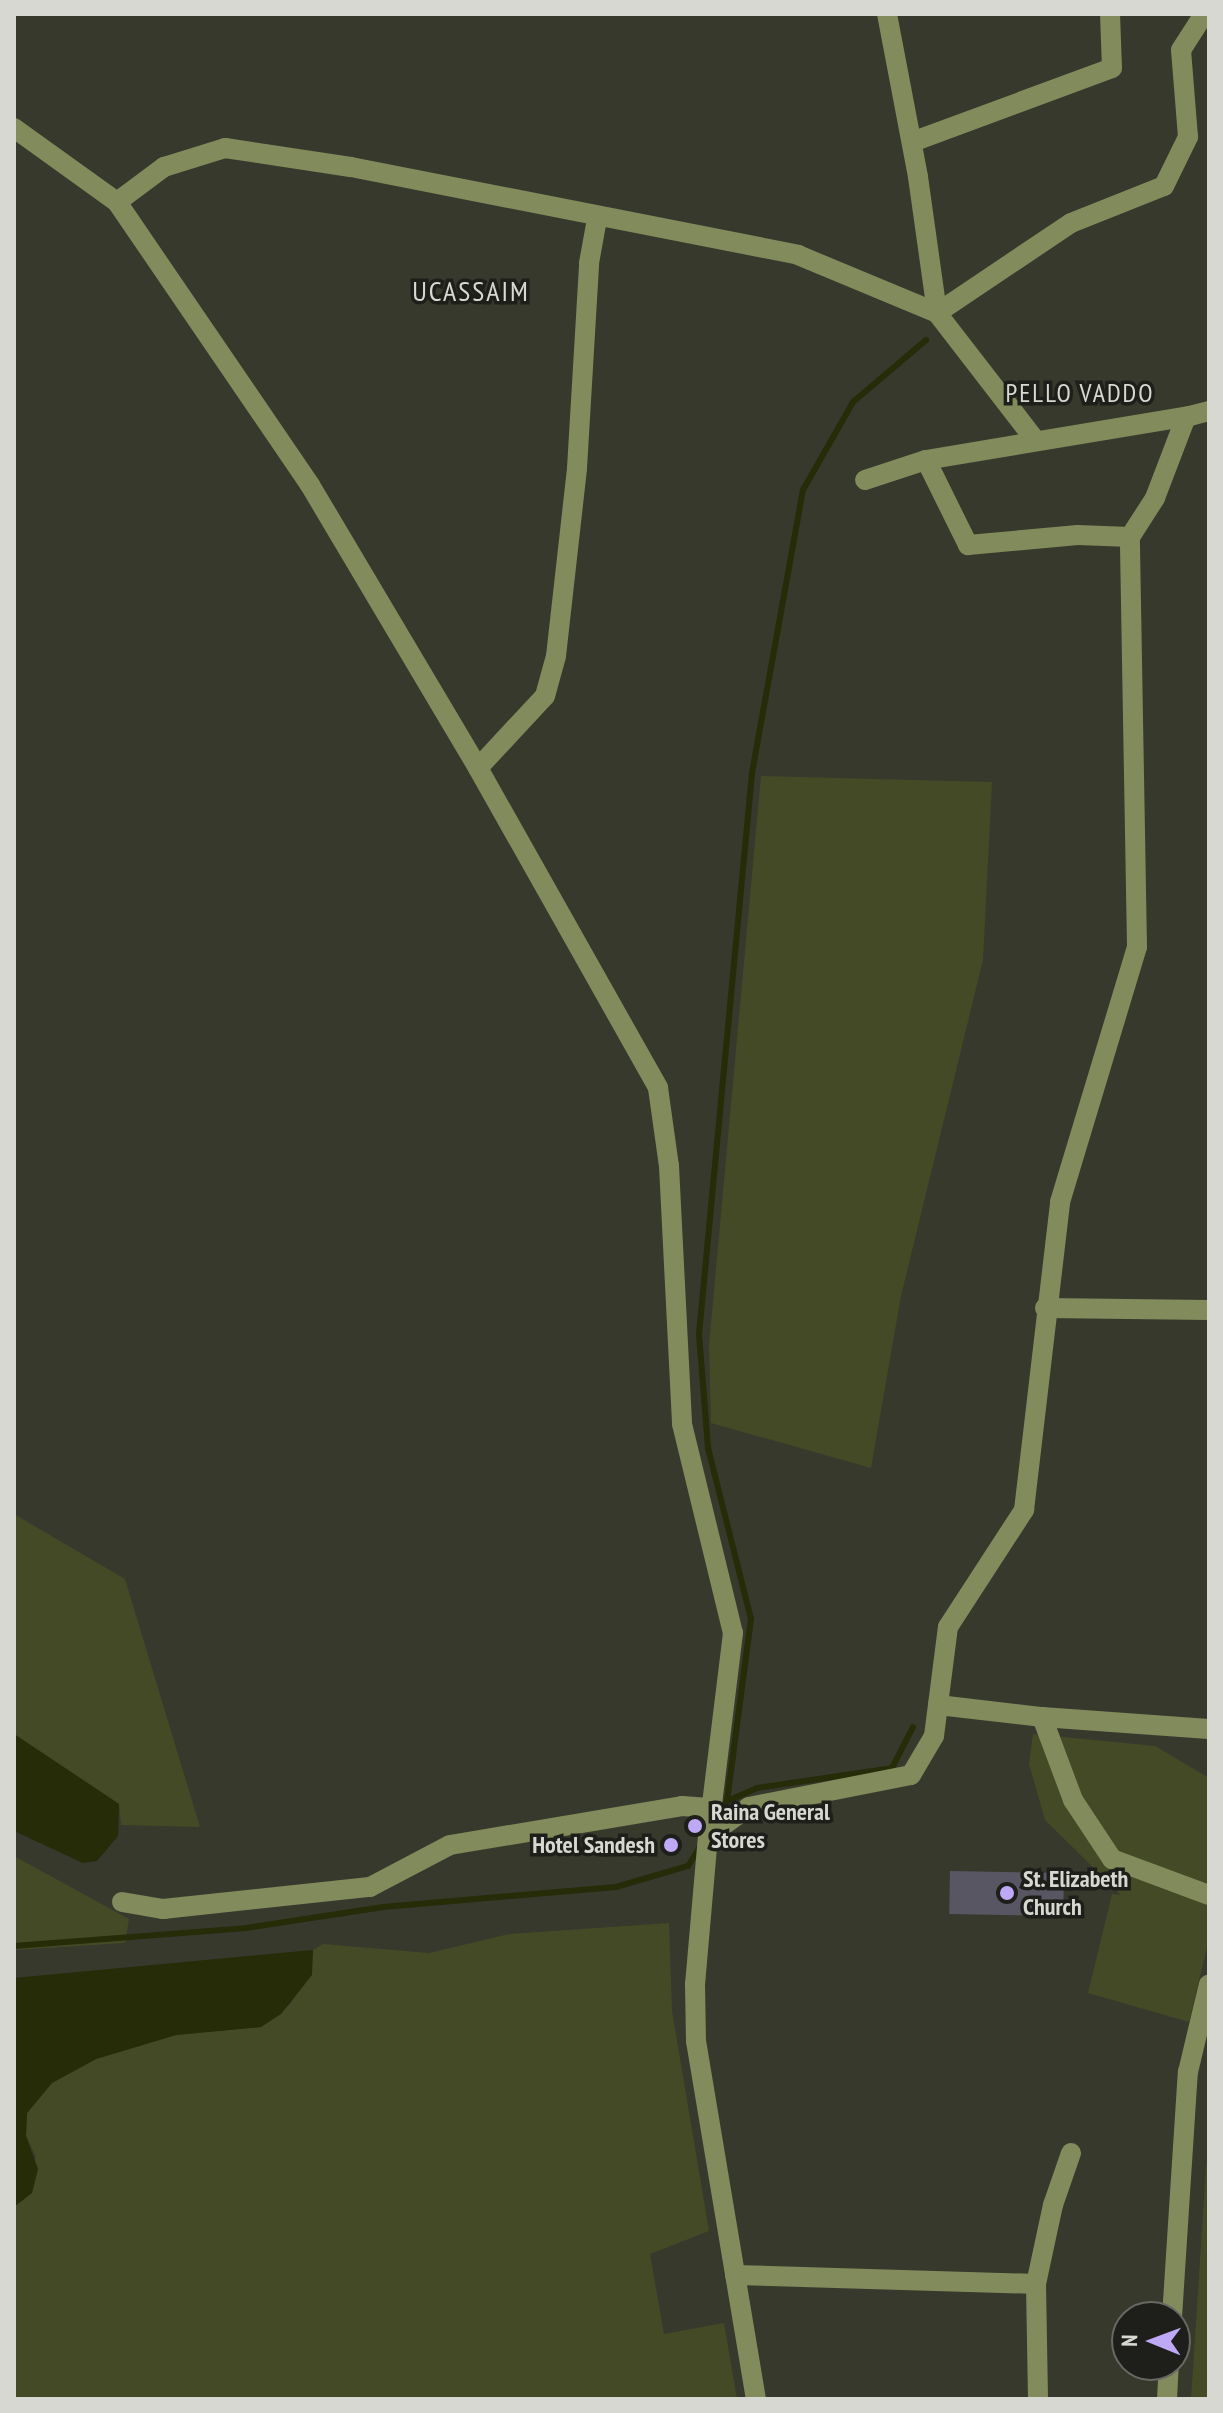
<!DOCTYPE html>
<html>
<head>
<meta charset="utf-8">
<style>
  body { margin:0 }
  #map { position:relative; width:1223px; height:2413px; overflow:hidden; background:#37392d; font-family:"PT Sans Narrow",sans-serif }
  div>[style] { position:absolute }
  .green>* { inset:0; background:#444a26 }
  .water>* { inset:0; background:#262b08 }
  .stream>* { height:6px; margin:-3px; padding:0 3px; transform-origin:3px; border-radius:3px; background:#262b08 }
  .building>* { inset:0; background:#595663; transform-origin:0 0 }
  .minor>* { height:20px; margin:-10px; padding:0 10px; transform-origin:10px; border-radius:10px; background:#828b5c }
  .dots>* { width:22px; height:22px; translate:-50% -50%; box-sizing:border-box; border:4px solid #1e1f1a; border-radius:50% }
  span { translate:-50% -50%; white-space:nowrap; text-align:center; line-height:1.15; -webkit-text-stroke:7px #1e1f1a; paint-order:stroke }
  .poi-label { font-size:24px; color:#d7d8d1; font-weight:700 }
  .left { translate:0 -50%; text-align:left }
  .right { translate:-100% -50%; text-align:right }
  .neighbourhood-label { font-size:26px; color:#d7d8d1; letter-spacing:2px }
  .quarter-label { font-size:28px; color:#d7d8d1; letter-spacing:2px }
  .frame { position:absolute; inset:0; border:16px solid #d7d8d1; pointer-events:none }
  .north { position:absolute; left:1111px; top:2301px; width:80px; height:80px; box-sizing:border-box; background:#1e1f1a; border:2px solid #686963; border-radius:50%; rotate:271deg; font-size:22px; font-weight:700; line-height:32px; text-align:center; color:#d7d8d1 }
  .north::after { content:''; display:block; margin:auto; width:28px; height:36px; background:#bda9f5; clip-path:polygon(50% 0,100% 100%,50% 72%,0 100%) }
</style>
</head>
<body>
<div id="map">
  <div class="green">
    <div style="clip-path:polygon(761px 776px,992px 782px,983px 960px,901px 1296px,871px 1468px,711px 1423px,709px 1345px)"></div>
    <div style="clip-path:polygon(14px 1514px,125px 1579px,200px 1827px,121px 1825px,119px 1804px,14px 1734px)"></div>
    <div style="clip-path:polygon(1033px 1734px,1155px 1746px,1209px 1778px,1209px 1939px,1189px 2022px,1088px 1993px,1112px 1894px,1121px 1895px,1045px 1820px,1029px 1764px)"></div>
    <div style="clip-path:polygon(14px 1856px,129px 1919px,125px 1943px,14px 1950px)"></div>
    <div style="clip-path:polygon(669px 1923px,672px 2011px,709px 2231px,650px 2254px,664px 2334px,724px 2323px,737px 2399px,14px 2399px,14px 2207px,36px 2157px,26px 2136px,27px 2113px,52px 2083px,96px 2059px,176px 2035px,261px 2027px,289px 2005px,311px 1975px,313px 1950px,323px 1944px,429px 1953px,509px 1934px)"></div>
    <div style="clip-path:polygon(1209px 2151px,1209px 2399px,1191px 2399px,1206px 2167px)"></div>
  </div>
  <div class="water">
    <div style="clip-path:polygon(14px 1734px,119px 1804px,118px 1836px,97px 1861px,83px 1863px,14px 1831px)"></div>
    <div style="clip-path:polygon(313px 1950px,312px 1975px,281px 2014px,261px 2027px,176px 2035px,96px 2059px,52px 2083px,27px 2113px,26px 2136px,38px 2169px,32px 2193px,14px 2207px,14px 1978px)"></div>
  </div>
  <div class="stream">
    <div style="left:727px;top:1801px;width:33px;rotate:-23deg"></div>
    <div style="left:757px;top:1788px;width:136px;rotate:-8.4deg"></div>
    <div style="left:892px;top:1768px;width:46px;rotate:-62.9deg"></div>
    <div style="left:720px;top:1813px;width:14px;rotate:-60deg"></div>
    <div style="left:727px;top:1801px;width:184px;rotate:-82.5deg"></div>
    <div style="left:751px;top:1619px;width:176px;rotate:-104.1deg"></div>
    <div style="left:708px;top:1448px;width:114px;rotate:-94.5deg"></div>
    <div style="left:699px;top:1334px;width:563px;rotate:-84.6deg"></div>
    <div style="left:752px;top:773px;width:288px;rotate:-79.8deg"></div>
    <div style="left:803px;top:490px;width:101px;rotate:-60.4deg"></div>
    <div style="left:853px;top:402px;width:96px;rotate:-40.3deg"></div>
    <div style="left:14px;top:1946px;width:233px;rotate:-4.4deg"></div>
    <div style="left:246px;top:1928px;width:139px;rotate:-8.7deg"></div>
    <div style="left:383px;top:1907px;width:234px;rotate:-4.9deg"></div>
    <div style="left:616px;top:1887px;width:75px;rotate:-16.3deg"></div>
    <div style="left:688px;top:1866px;width:22px;rotate:-58deg"></div>
  </div>
  <div class="building">
    <div style="left:950px;top:1871px;width:114px;height:43px;rotate:1deg"></div>
  </div>
  <div class="minor">
    <div style="left:887px;top:14px;width:166px;rotate:79.2deg"></div>
    <div style="left:918px;top:177px;width:137px;rotate:82deg"></div>
    <div style="left:937px;top:313px;width:161px;rotate:-33.9deg"></div>
    <div style="left:1071px;top:223px;width:100px;rotate:-21.7deg"></div>
    <div style="left:1164px;top:186px;width:55px;rotate:-63.9deg"></div>
    <div style="left:1188px;top:137px;width:87px;rotate:-94.6deg"></div>
    <div style="left:1181px;top:50px;width:43px;rotate:-57.4deg"></div>
    <div style="left:14px;top:128px;width:127px;rotate:35.7deg"></div>
    <div style="left:117px;top:202px;width:343px;rotate:55.7deg"></div>
    <div style="left:310px;top:485px;width:329px;rotate:59.3deg"></div>
    <div style="left:478px;top:768px;width:367px;rotate:60.6deg"></div>
    <div style="left:658px;top:1088px;width:79px;rotate:82deg"></div>
    <div style="left:669px;top:1166px;width:258px;rotate:87.1deg"></div>
    <div style="left:682px;top:1424px;width:215px;rotate:76.3deg"></div>
    <div style="left:733px;top:1633px;width:205px;rotate:97deg"></div>
    <div style="left:708px;top:1836px;width:149px;rotate:95deg"></div>
    <div style="left:695px;top:1984px;width:57px;rotate:89deg"></div>
    <div style="left:696px;top:2041px;width:363px;rotate:80.5deg"></div>
    <div style="left:912px;top:142px;width:213px;rotate:-20.3deg"></div>
    <div style="left:1112px;top:68px;width:54px;rotate:-92.1deg"></div>
    <div style="left:117px;top:202px;width:59px;rotate:-36.7deg"></div>
    <div style="left:164px;top:167px;width:64px;rotate:-17.3deg"></div>
    <div style="left:225px;top:148px;width:127px;rotate:8.6deg"></div>
    <div style="left:351px;top:167px;width:456px;rotate:11.1deg"></div>
    <div style="left:798px;top:255px;width:151px;rotate:22.6deg"></div>
    <div style="left:937px;top:313px;width:160px;rotate:52.3deg"></div>
    <div style="left:926px;top:460px;width:95px;rotate:63.7deg"></div>
    <div style="left:968px;top:545px;width:110px;rotate:-5.2deg"></div>
    <div style="left:1078px;top:535px;width:52px;rotate:2.2deg"></div>
    <div style="left:865px;top:480px;width:64px;rotate:-18.2deg"></div>
    <div style="left:926px;top:460px;width:268px;rotate:-9.5deg"></div>
    <div style="left:478px;top:768px;width:98px;rotate:-47.1deg"></div>
    <div style="left:545px;top:696px;width:41px;rotate:-74.6deg"></div>
    <div style="left:556px;top:656px;width:189px;rotate:-83.6deg"></div>
    <div style="left:577px;top:468px;width:205px;rotate:-86.6deg"></div>
    <div style="left:589px;top:263px;width:45px;rotate:-79.7deg"></div>
    <div style="left:1045px;top:1308px;width:164px;rotate:0.7deg"></div>
    <div style="left:938px;top:1705px;width:105px;rotate:6.6deg"></div>
    <div style="left:1042px;top:1717px;width:89px;rotate:69.5deg"></div>
    <div style="left:1073px;top:1800px;width:71px;rotate:56.5deg"></div>
    <div style="left:1112px;top:1859px;width:103px;rotate:20.4deg"></div>
    <div style="left:1042px;top:1717px;width:167px;rotate:4.1deg"></div>
    <div style="left:708px;top:1836px;width:50px;rotate:-35.3deg"></div>
    <div style="left:749px;top:1807px;width:165px;rotate:-11.2deg"></div>
    <div style="left:911px;top:1775px;width:45px;rotate:-59.5deg"></div>
    <div style="left:934px;top:1736px;width:110px;rotate:-82.7deg"></div>
    <div style="left:948px;top:1627px;width:140px;rotate:-57deg"></div>
    <div style="left:1024px;top:1510px;width:310px;rotate:-83.3deg"></div>
    <div style="left:1060px;top:1202px;width:266px;rotate:-73.2deg"></div>
    <div style="left:1137px;top:947px;width:410px;rotate:-91deg"></div>
    <div style="left:1130px;top:537px;width:46px;rotate:-57.3deg"></div>
    <div style="left:1155px;top:498px;width:87px;rotate:-69.1deg"></div>
    <div style="left:1186px;top:417px;width:24px;rotate:-15deg"></div>
    <div style="left:122px;top:1902px;width:42px;rotate:9.7deg"></div>
    <div style="left:163px;top:1909px;width:208px;rotate:-6.1deg"></div>
    <div style="left:370px;top:1887px;width:90px;rotate:-27.7deg"></div>
    <div style="left:450px;top:1845px;width:235px;rotate:-9.5deg"></div>
    <div style="left:682px;top:1806px;width:31px;rotate:4deg"></div>
    <div style="left:735px;top:2275px;width:301px;rotate:1.7deg"></div>
    <div style="left:1036px;top:2284px;width:115px;rotate:89deg"></div>
    <div style="left:1036px;top:2284px;width:81px;rotate:-77.9deg"></div>
    <div style="left:1053px;top:2205px;width:55px;rotate:-70.9deg"></div>
    <div style="left:1172px;top:2317px;width:246px;rotate:-86.3deg"></div>
    <div style="left:1188px;top:2072px;width:90px;rotate:-76.6deg"></div>
    <div style="left:1167px;top:2399px;width:34px;rotate:-87deg"></div>
  </div>
  <div class="dots">
    <div style="left:695px;top:1826px;background:#bda9f5"></div>
    <div style="left:671px;top:1845px;background:#bda9f5"></div>
    <div style="left:1007px;top:1893px;background:#bda9f5"></div>
  </div>
  <div class="poi-label">
    <span class="left" style="left:711px;top:1826px">Raina General<br>Stores</span>
    <span class="right" style="left:655px;top:1845px">Hotel Sandesh</span>
    <span class="left" style="left:1023px;top:1893px">St. Elizabeth<br>Church</span>
  </div>
  <div class="neighbourhood-label">
    <span style="left:1080px;top:393px">PELLO VADDO</span>
  </div>
  <div class="quarter-label">
    <span style="left:471px;top:291px">UCASSAIM</span>
  </div>
  <div class="frame"></div>
  <div class="north">N</div>
</div>
</body>
</html>
